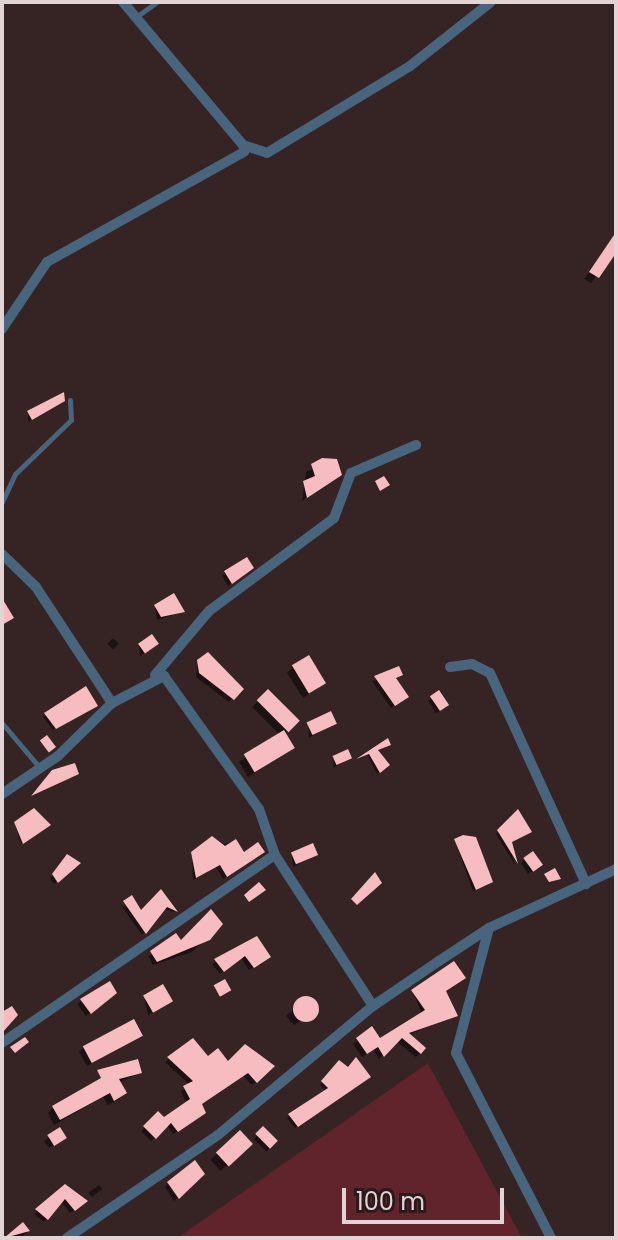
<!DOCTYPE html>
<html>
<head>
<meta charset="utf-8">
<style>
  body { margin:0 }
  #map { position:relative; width:618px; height:1240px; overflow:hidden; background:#362324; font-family:Poppins,sans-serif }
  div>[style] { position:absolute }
  .green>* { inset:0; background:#61232c }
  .shadow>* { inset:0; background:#0007; transform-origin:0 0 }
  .building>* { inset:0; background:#f7bcbf; transform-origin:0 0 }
  .round { border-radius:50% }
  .service>* { height:5px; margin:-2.5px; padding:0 2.5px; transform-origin:2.5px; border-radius:2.5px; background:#48657d }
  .minor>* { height:10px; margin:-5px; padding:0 5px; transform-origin:5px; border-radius:5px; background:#48657d }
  span { translate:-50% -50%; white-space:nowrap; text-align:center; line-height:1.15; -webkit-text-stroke:8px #2b191b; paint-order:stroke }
  .frame { position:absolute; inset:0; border:4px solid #e2d4d5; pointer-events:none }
  .scale { position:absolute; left:342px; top:1188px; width:162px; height:36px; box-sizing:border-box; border:4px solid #e2d4d5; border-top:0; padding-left:10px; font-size:24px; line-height:28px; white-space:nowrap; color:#e2d4d5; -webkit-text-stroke:6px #2b191b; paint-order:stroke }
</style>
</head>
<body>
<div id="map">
  <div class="green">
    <div style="clip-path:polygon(428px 1063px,522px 1238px,177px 1238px)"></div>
  </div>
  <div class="shadow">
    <div style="clip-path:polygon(616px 236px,616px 249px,591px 283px,584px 279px)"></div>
    <div style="clip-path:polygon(56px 402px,28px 422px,28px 413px)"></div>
    <div style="clip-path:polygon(335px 461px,332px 477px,302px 501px,306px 472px)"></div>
    <div style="clip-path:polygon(248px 571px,228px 586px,222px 576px,225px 573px)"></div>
    <div style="clip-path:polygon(155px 606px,183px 612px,157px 620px)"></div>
    <div style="left:113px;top:638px;width:8px;height:8px;rotate:45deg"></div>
    <div style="clip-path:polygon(139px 645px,152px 648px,140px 656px)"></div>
    <div style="clip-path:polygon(198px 662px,241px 689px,229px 702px,196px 677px)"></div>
    <div style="clip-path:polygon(293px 667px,324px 683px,303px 698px,287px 673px)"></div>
    <div style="clip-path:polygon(401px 675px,395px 679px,403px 700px,391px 708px,372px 681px)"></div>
    <div style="clip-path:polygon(268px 692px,297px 721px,284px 734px,292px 748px,248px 777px,239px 762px,280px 735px,252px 707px)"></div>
    <div style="clip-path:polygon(432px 698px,443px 709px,436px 713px,428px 701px)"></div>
    <div style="clip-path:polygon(93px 708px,53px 730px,43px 717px,46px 715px)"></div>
    <div style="clip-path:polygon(308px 724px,334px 724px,309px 738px)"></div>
    <div style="clip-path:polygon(387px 740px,377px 751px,388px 765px,377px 774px,367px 755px,357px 757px)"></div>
    <div style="clip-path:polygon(334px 758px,350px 758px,333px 768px)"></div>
    <div style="clip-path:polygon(53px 772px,75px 775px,30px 796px)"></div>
    <div style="clip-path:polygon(518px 812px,510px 843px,515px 865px,496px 834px)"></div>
    <div style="clip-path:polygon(15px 824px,46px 827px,21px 844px)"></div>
    <div style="clip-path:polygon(235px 841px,244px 855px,259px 855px,223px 879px,216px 867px,193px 880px,192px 853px)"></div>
    <div style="clip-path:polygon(455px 841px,491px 882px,488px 885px,473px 891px)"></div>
    <div style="clip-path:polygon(292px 854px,316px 855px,293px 867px)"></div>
    <div style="clip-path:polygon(524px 859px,536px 868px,528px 874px,521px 863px)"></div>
    <div style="clip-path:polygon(64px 860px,78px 864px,54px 884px,50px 879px)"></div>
    <div style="clip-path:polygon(161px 892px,175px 912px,163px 909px,142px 935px,121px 905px,141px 913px)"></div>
    <div style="clip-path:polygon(221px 924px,192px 952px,153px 965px,148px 956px)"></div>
    <div style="clip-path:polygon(256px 938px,265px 960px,249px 970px,241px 958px,220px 974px,212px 964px)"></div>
    <div style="clip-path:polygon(109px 983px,110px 996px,86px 1016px,77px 1004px)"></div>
    <div style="clip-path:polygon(413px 991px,444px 992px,455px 1015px,408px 1035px,423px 1049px,416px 1057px,396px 1041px,379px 1059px,373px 1049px,362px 1057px,353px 1044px,372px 1029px,380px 1040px,422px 1015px)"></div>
    <div style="clip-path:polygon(310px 996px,320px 1009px,294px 1025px,286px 1016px)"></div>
    <div style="clip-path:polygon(144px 997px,170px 1001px,148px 1015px)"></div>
    <div style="clip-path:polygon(141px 1035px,87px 1066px,79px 1052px,84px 1047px)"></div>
    <div style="clip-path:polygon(193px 1041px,207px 1059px,272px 1067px,252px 1085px,243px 1076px,200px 1105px,200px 1116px,173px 1134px,167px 1125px,151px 1141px,141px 1131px,158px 1114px,164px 1119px,186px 1102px,181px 1091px,190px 1085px,165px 1062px)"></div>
    <div style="clip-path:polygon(136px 1062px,139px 1073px,119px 1083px,125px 1093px,119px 1099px,108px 1105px,103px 1097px,54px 1125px,48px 1113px,54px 1107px)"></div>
    <div style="clip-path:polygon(339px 1062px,366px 1079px,295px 1128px,287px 1118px,326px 1091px,320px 1085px)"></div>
    <div style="left:263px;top:1129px;width:18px;height:14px;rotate:43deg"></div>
    <div style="clip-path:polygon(60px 1130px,61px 1141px,49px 1148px,44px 1141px)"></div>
    <div style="left:240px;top:1133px;width:15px;height:40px;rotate:48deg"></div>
    <div style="clip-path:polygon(202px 1174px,174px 1201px,165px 1187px,168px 1183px)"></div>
    <div style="clip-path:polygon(99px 1185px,102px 1189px,92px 1197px,88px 1193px)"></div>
    <div style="clip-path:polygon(65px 1186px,82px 1204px,70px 1213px,61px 1201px,44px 1222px,34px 1214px)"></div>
    <div style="clip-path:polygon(23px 1225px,28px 1231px,21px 1238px,6px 1238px)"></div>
  </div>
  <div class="building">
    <div style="clip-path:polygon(616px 232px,616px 253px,599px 278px,589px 272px)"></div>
    <div style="clip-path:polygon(64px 392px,65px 401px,32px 420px,27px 411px)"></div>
    <div style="clip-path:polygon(322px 458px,337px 459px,342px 475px,307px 498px,303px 481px,315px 476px,311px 464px)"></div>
    <div style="clip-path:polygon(384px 476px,390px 485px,380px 491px,375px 481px)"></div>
    <div style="clip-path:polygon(247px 557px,254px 568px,232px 584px,224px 571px)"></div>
    <div style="clip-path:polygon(174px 593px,185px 612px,161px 617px,154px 605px)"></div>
    <div style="clip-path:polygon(2px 598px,14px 618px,2px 625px)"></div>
    <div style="left:152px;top:634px;width:12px;height:17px;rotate:55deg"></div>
    <div style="clip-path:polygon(208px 652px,244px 689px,234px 700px,199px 673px,197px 660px)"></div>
    <div style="left:309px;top:655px;width:33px;height:20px;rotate:59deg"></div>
    <div style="clip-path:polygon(399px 666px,403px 675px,396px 678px,409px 697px,395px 706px,374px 676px)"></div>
    <div style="clip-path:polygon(86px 686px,98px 706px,56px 729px,44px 713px)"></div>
    <div style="left:268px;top:689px;width:45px;height:16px;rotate:45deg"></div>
    <div style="left:439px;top:690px;width:18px;height:11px;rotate:56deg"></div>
    <div style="left:331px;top:711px;width:14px;height:27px;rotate:65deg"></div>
    <div style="left:284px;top:730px;width:21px;height:47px;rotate:59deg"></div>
    <div style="left:47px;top:735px;width:15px;height:9px;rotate:53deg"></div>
    <div style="clip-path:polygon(388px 738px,391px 745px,378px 750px,390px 765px,380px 773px,369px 754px,356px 759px)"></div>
    <div style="left:348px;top:749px;width:10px;height:17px;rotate:66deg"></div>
    <div style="clip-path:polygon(75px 763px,79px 774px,31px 796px,52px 770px)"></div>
    <div style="clip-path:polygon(34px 808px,51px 825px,23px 844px,14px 822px)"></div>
    <div style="clip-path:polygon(518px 809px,532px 832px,512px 842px,518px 864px,497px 830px)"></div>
    <div style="clip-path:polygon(463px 835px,476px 837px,493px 882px,476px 890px,454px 839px)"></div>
    <div style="clip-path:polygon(212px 836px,225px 846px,236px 839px,244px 852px,258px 842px,265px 852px,227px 877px,220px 865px,196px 878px,191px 852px)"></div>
    <div style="left:313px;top:843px;width:13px;height:24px;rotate:67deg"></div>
    <div style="left:533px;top:851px;width:17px;height:12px;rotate:54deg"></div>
    <div style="clip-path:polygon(67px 854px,81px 863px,58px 883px,52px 874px)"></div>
    <div style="clip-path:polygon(555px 868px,561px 879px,549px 882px,544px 874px)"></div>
    <div style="clip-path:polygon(375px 872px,382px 883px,357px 905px,351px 899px)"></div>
    <div style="clip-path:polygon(259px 882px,266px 890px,249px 902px,244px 895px)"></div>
    <div style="clip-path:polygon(161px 889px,178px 912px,167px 907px,146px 934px,123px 901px,132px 895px,141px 910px)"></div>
    <div style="clip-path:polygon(211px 909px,223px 924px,210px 940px,157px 962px,150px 951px,176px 933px,181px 940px)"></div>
    <div style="clip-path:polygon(257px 936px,271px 957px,254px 968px,245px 956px,224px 972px,214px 959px)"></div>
    <div style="clip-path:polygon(454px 961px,466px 978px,446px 991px,458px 1016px,409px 1033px,426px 1048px,421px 1054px,402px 1038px,384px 1057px,378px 1047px,367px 1054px,356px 1038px,372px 1026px,380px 1038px,425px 1010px,411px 990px)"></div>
    <div style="left:225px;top:979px;width:13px;height:13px;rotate:61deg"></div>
    <div style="clip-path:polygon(110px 981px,117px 993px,91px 1014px,80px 999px)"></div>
    <div style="left:163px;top:984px;width:20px;height:23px;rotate:60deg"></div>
    <div class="round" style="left:293px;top:996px;width:26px;height:26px"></div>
    <div style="clip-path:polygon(12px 1006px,18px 1015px,2px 1033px,2px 1012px)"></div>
    <div style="left:134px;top:1019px;width:19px;height:58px;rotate:62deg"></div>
    <div style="clip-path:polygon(25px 1037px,29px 1042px,15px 1053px,10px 1047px)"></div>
    <div style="clip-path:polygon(193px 1038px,208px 1056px,218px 1048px,228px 1061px,245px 1044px,275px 1066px,257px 1083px,248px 1073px,202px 1104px,206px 1113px,178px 1132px,171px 1123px,156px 1139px,143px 1126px,158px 1111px,164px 1117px,190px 1099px,183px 1086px,193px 1081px,167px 1057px)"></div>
    <div style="clip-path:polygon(356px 1057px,371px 1077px,298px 1127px,288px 1114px,328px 1088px,321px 1081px,339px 1060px,348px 1067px)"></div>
    <div style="clip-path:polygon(138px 1059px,142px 1073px,119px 1079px,127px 1093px,114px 1101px,110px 1093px,60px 1120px,52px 1106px,101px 1078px,97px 1070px)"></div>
    <div style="left:263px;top:1126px;width:21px;height:11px;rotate:45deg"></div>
    <div style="left:60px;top:1127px;width:13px;height:15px;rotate:58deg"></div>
    <div style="left:240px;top:1130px;width:19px;height:33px;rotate:47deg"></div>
    <div style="clip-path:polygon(195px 1160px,205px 1174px,179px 1199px,167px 1182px)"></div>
    <div style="clip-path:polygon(65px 1184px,88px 1201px,75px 1211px,65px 1199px,48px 1220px,35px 1209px)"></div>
    <div style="clip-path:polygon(23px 1222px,30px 1231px,4px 1238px)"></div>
  </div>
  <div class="service">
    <div style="left:136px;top:17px;width:26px;rotate:-36deg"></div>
    <div style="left:2px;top:502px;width:31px;rotate:-65deg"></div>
    <div style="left:15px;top:474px;width:78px;rotate:-44deg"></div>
    <div style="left:71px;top:420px;width:20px;rotate:-93deg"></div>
    <div style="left:2px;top:723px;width:59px;rotate:49.8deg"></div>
  </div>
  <div class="minor">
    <div style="left:123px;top:2px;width:187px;rotate:50deg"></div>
    <div style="left:243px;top:145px;width:25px;rotate:18deg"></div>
    <div style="left:267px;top:153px;width:167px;rotate:-31.3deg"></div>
    <div style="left:410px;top:66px;width:103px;rotate:-38.3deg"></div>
    <div style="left:2px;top:329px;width:81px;rotate:-56.1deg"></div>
    <div style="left:47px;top:262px;width:226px;rotate:-29.2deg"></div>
    <div style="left:2px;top:554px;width:47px;rotate:44.1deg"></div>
    <div style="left:36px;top:587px;width:139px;rotate:56.8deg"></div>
    <div style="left:450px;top:667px;width:22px;rotate:-8deg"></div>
    <div style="left:472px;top:664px;width:20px;rotate:27deg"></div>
    <div style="left:490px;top:673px;width:232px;rotate:65.5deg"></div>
    <div style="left:155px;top:675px;width:84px;rotate:-49.8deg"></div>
    <div style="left:209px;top:611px;width:156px;rotate:-36.6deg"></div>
    <div style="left:334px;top:518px;width:48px;rotate:-69.3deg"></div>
    <div style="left:351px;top:473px;width:71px;rotate:-23.3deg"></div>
    <div style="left:2px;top:794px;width:68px;rotate:-34.2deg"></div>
    <div style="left:58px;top:756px;width:76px;rotate:-44.5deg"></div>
    <div style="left:112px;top:703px;width:59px;rotate:-27.4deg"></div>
    <div style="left:164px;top:676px;width:163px;rotate:54.5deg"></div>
    <div style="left:259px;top:809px;width:49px;rotate:70.8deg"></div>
    <div style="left:275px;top:855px;width:180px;rotate:57deg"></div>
    <div style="left:489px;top:928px;width:129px;rotate:104.8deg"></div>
    <div style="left:456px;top:1053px;width:208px;rotate:62.8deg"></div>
    <div style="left:2px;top:1043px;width:331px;rotate:-34.6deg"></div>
    <div style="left:67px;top:1238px;width:183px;rotate:-34.3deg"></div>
    <div style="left:218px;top:1135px;width:202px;rotate:-39.8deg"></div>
    <div style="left:373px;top:1006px;width:80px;rotate:-34.3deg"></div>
    <div style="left:439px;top:961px;width:60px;rotate:-33.4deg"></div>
    <div style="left:489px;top:928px;width:140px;rotate:-24.9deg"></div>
  </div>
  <div class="frame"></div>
  <div class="scale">100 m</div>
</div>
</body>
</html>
